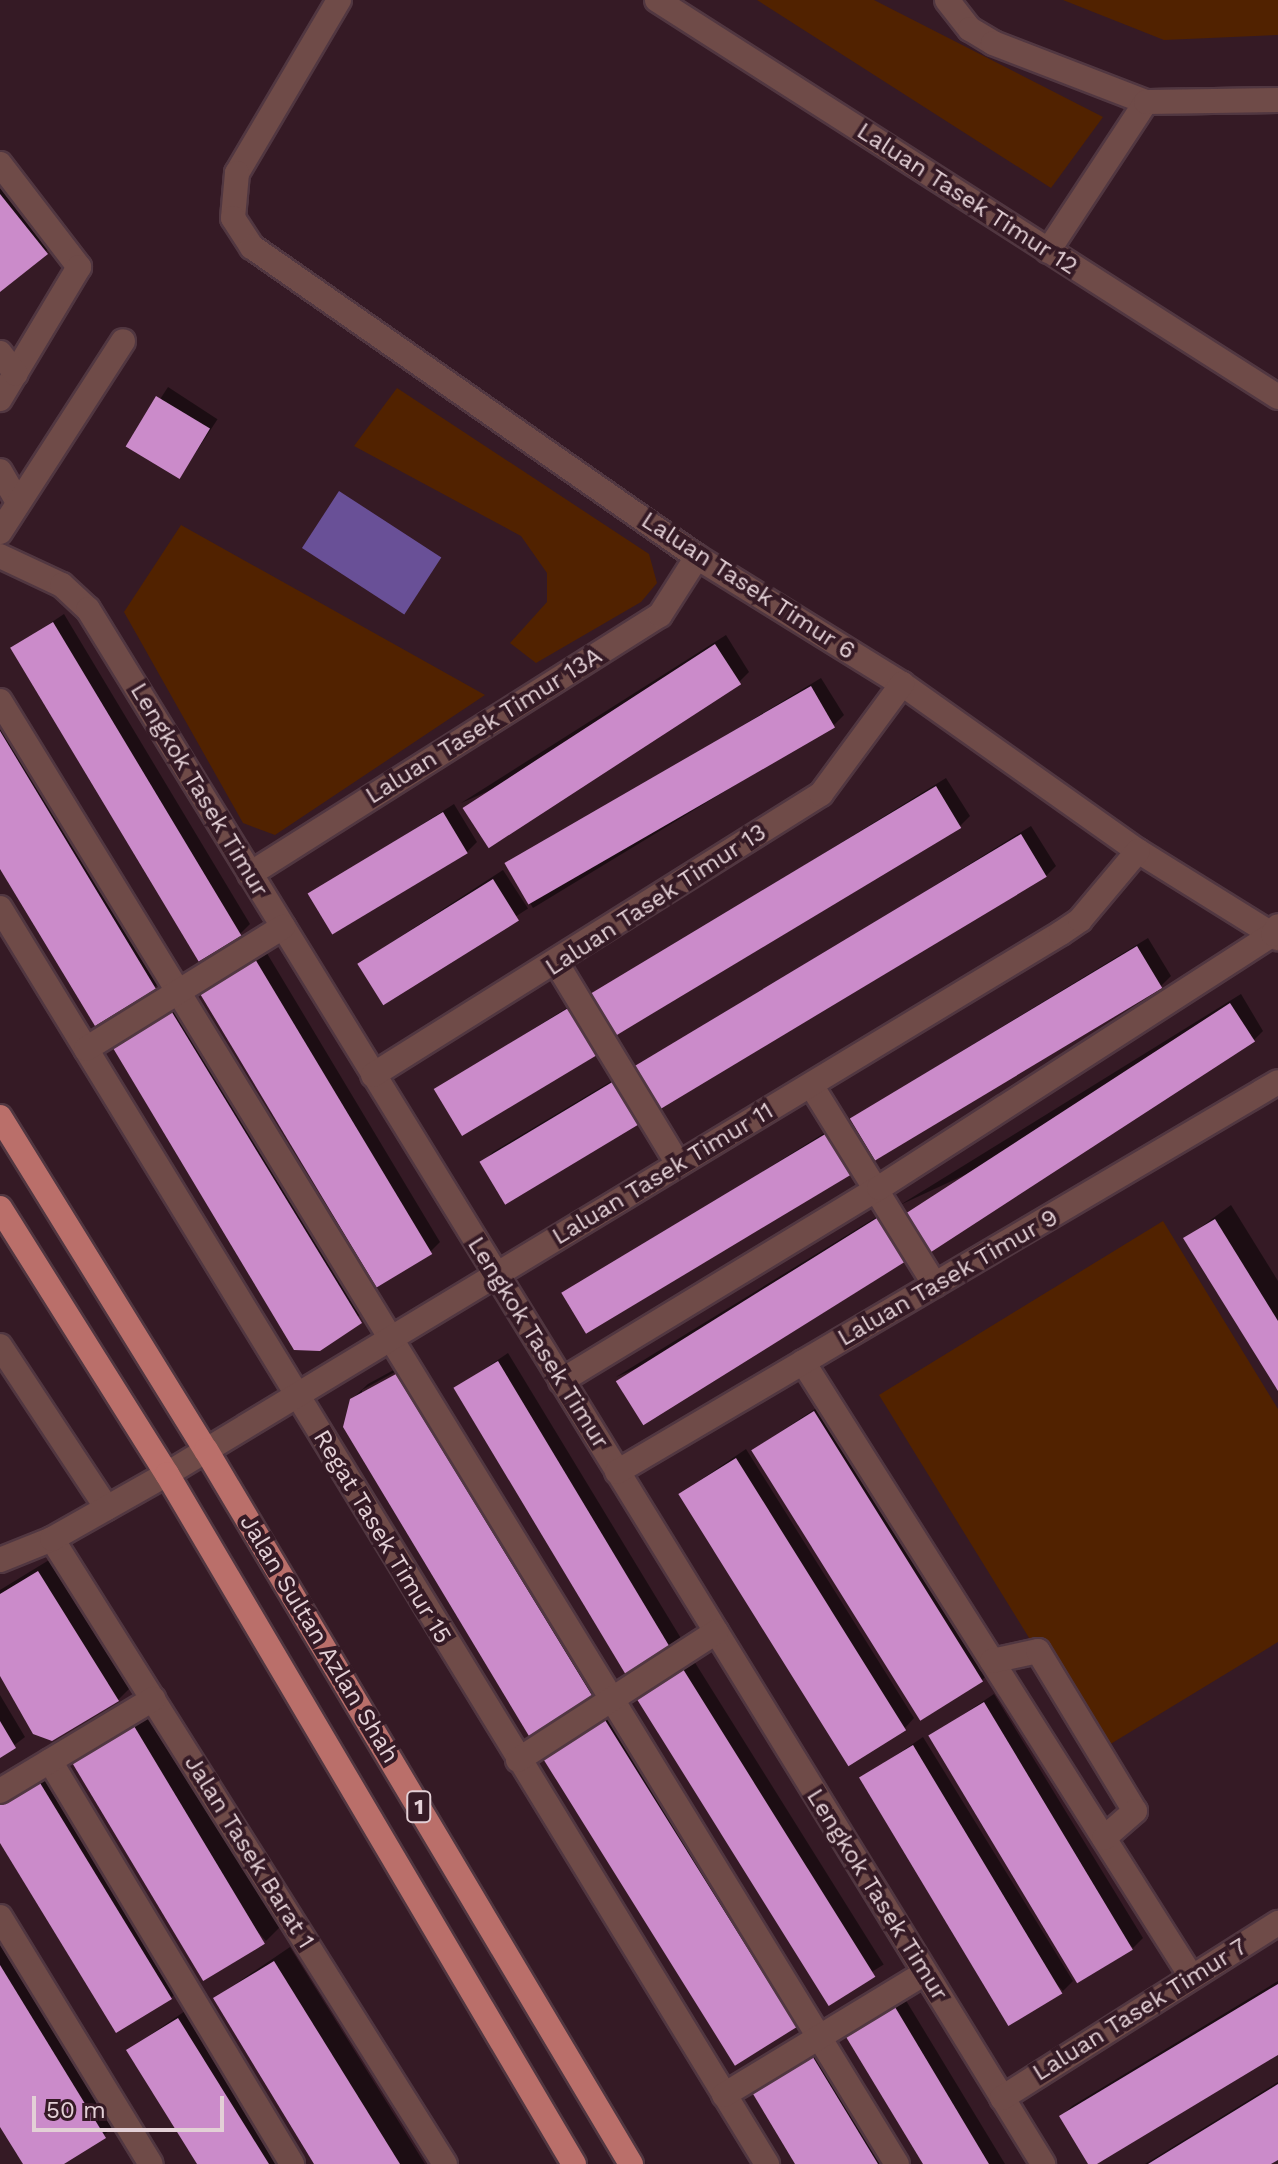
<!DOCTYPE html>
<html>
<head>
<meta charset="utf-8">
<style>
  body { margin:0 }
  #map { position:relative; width:1278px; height:2164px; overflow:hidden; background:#351a25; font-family:"Work Sans",sans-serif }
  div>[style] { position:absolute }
  .green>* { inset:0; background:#512200 }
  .water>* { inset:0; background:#695097; transform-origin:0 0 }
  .shadow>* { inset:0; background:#0007; transform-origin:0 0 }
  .building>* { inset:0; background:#cb8bca; transform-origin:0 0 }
  .roads { filter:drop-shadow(2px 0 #513741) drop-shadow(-2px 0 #513741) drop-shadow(0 2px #513741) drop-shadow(0 -2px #513741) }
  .minor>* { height:24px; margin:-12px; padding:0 12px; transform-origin:12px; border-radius:12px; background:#6f4b48 }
  .major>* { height:24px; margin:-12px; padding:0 12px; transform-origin:12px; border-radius:12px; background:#ba6f6a }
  span { translate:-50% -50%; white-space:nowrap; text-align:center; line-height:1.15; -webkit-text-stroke:8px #351a25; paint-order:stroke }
  .shield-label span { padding:2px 6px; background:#351a25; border:2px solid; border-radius:6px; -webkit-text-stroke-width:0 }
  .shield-label { font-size:22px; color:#e3d0d6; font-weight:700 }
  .street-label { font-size:24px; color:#e3d0d6 }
  .scale { position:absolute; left:32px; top:2096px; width:192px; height:36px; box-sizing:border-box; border:4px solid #e3d0d6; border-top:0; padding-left:10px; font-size:24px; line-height:28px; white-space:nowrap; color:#e3d0d6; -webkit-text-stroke:6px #351a25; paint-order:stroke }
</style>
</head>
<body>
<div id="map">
  <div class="green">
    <div style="clip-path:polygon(757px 0,874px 0,1103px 117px,1051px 188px)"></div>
    <div style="clip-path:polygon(1063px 0,1278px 0,1278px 35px,1164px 40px)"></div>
    <div style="clip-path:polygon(397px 388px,649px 554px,657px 583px,641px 602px,536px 663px,510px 643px,547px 602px,547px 573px,521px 536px,354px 446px)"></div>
    <div style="clip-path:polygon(181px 525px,485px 695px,275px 835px,243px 823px,124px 612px)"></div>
    <div style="clip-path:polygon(1163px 1221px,1278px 1409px,1278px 1642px,1099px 1751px,879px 1395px)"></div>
  </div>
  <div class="water">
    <div style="left:339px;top:491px;width:122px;height:68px;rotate:33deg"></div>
  </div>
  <div class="shadow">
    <div style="clip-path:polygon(0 171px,57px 242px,0 289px)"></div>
    <div style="left:168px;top:387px;width:59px;height:70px;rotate:33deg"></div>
    <div style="clip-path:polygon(64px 614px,250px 924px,240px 934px,13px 648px)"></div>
    <div style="clip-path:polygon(726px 635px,749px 672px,739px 682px,461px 803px)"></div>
    <div style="clip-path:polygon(821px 678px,844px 715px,834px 725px,533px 908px,510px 870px,520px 860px)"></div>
    <div style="clip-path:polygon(0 691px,170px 972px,155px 987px,0 865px)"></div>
    <div style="clip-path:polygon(946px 778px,970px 816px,960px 826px,590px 998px)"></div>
    <div style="clip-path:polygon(454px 804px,477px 842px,467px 852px,311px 895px)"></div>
    <div style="clip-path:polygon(1031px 826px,1056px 866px,1046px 876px,635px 1071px)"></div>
    <div style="left:503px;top:870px;width:46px;height:171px;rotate:57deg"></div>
    <div style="clip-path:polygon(1148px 938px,1171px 976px,1161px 986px,852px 1118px)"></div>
    <div style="clip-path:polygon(262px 945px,440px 1242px,430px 1252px,199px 987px)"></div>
    <div style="clip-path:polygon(1241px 994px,1263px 1031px,1253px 1041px,900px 1205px)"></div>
    <div style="left:186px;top:995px;width:364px;height:67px;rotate:59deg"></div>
    <div style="clip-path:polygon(581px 999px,463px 1133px,436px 1090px)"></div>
    <div style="clip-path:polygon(625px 1073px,649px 1112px,483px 1162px,493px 1152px)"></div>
    <div style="clip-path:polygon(837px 1125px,861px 1163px,851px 1173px,565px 1295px)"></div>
    <div style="clip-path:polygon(1231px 1205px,1278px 1281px,1278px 1387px,1186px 1238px)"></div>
    <div style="clip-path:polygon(888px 1210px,912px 1250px,902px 1260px,616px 1377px)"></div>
    <div style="clip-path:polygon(508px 1353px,682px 1640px,672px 1650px,455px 1389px)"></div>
    <div style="clip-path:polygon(evenodd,412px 1360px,610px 1685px,595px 1700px,351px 1400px,368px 1384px,412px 1360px,404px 1367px,406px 1371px,362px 1395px,362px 1390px,404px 1367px)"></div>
    <div style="clip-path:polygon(824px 1403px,991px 1671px,981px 1681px,753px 1450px)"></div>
    <div style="clip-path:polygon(746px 1449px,914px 1718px,905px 1728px,680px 1494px)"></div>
    <div style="clip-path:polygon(54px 1557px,134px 1684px,118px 1700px,52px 1739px,0 1672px,0 1590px)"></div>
    <div style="left:694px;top:1661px;width:358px;height:66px;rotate:58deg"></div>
    <div style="clip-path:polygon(994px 1694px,1143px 1938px,1133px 1948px,931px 1736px)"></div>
    <div style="clip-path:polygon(0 1695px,25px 1737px,0 1756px)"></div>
    <div style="clip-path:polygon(621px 1706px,809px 2011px,794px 2026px,546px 1758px)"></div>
    <div style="clip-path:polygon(147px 1707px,281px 1926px,266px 1941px,87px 1743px)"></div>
    <div style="clip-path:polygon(923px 1737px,1073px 1981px,1063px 1991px,862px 1778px)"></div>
    <div style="clip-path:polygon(47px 1769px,181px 1988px,171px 1998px,0 1839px,0 1798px)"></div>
    <div style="clip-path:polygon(0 1939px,115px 2127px,61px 2164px,25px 2164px,0 2123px)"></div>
    <div style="clip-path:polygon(290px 1947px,425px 2164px,316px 2164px,215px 1998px)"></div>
    <div style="clip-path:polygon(1278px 1981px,1278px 2052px,1091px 2164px,1062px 2116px,1072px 2106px)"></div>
    <div style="clip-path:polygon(899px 1989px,1005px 2164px,925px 2164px,842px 2027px)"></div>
    <div style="clip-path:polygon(188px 2009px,285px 2164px,199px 2164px,128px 2050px)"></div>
    <div style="clip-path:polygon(824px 2035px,903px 2164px,797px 2164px,750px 2084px)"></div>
    <div style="clip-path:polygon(1278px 2082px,1278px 2157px,1267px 2164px,1145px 2164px)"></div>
  </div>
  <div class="building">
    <div style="clip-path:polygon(0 194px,48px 254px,0 292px)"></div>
    <div style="left:156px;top:396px;width:63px;height:59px;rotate:31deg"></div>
    <div style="left:53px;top:622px;width:366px;height:50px;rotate:59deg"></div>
    <div style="left:715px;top:644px;width:48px;height:301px;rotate:57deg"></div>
    <div style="left:811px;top:686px;width:48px;height:354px;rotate:60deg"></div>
    <div style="clip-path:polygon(0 731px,156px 989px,95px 1026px,0 869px)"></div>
    <div style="left:936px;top:786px;width:49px;height:408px;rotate:59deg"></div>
    <div style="left:443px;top:812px;width:48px;height:158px;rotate:59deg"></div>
    <div style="left:1021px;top:834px;width:50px;height:455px;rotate:59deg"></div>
    <div style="left:493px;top:879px;width:49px;height:160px;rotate:58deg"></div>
    <div style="left:1137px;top:946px;width:49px;height:335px;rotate:59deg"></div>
    <div style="left:252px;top:954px;width:350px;height:65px;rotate:59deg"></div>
    <div style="left:1230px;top:1003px;width:46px;height:389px;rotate:57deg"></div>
    <div style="left:570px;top:1007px;width:55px;height:159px;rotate:59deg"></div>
    <div style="clip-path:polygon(170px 1009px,362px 1323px,320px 1351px,294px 1350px,110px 1043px)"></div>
    <div style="left:614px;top:1081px;width:50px;height:157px;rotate:59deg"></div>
    <div style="left:827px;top:1133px;width:48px;height:310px;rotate:59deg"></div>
    <div style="left:877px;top:1218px;width:52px;height:308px;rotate:58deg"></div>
    <div style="clip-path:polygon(1215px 1219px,1278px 1321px,1278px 1391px,1183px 1238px)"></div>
    <div style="left:498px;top:1361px;width:340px;height:52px;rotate:59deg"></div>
    <div style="clip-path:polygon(396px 1374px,596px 1702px,532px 1741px,343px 1427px,350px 1399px)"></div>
    <div style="left:814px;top:1411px;width:319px;height:74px;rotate:58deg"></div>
    <div style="left:736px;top:1458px;width:321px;height:68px;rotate:58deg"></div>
    <div style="clip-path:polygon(38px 1571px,119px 1701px,52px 1741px,33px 1734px,0 1676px,0 1594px)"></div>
    <div style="left:683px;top:1669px;width:363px;height:55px;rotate:58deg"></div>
    <div style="left:984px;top:1702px;width:289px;height:65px;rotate:59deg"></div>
    <div style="left:605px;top:1720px;width:362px;height:73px;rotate:58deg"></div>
    <div style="clip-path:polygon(0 1721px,16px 1748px,0 1758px)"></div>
    <div style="left:131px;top:1721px;width:260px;height:72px;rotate:59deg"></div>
    <div style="left:913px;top:1745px;width:290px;height:63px;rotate:59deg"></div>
    <div style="clip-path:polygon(37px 1778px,172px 1999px,116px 2033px,0 1843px,0 1800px)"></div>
    <div style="clip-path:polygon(274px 1961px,400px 2164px,314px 2164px,213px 1998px)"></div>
    <div style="clip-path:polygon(0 1965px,106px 2138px,64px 2164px,23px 2164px,0 2127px)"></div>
    <div style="clip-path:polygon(1278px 1984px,1278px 2055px,1097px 2164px,1088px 2164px,1059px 2116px)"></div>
    <div style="clip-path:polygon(889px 1997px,989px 2164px,923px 2164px,840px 2027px)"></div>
    <div style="clip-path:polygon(178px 2018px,269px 2164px,197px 2164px,126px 2050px)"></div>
    <div style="clip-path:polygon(808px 2049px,878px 2164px,795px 2164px,747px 2084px)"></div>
    <div style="clip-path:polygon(1278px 2084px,1278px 2160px,1271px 2164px,1148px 2164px)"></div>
  </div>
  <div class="roads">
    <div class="minor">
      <div style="left:339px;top:0;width:201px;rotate:120.5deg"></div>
      <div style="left:237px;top:173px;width:45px;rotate:95.1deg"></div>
      <div style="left:233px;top:218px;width:35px;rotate:57deg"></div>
      <div style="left:252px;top:247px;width:542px;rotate:34.86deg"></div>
      <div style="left:697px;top:557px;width:241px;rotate:31.8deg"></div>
      <div style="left:902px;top:684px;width:289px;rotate:35.3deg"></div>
      <div style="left:1138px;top:851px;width:165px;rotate:31.9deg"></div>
      <div style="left:657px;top:0;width:737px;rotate:32.59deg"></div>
      <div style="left:947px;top:0;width:37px;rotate:52deg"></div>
      <div style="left:970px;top:29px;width:27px;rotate:31deg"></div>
      <div style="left:993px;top:43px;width:164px;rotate:21.1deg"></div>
      <div style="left:0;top:164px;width:130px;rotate:52.5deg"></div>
      <div style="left:79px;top:267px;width:154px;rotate:120.9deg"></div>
      <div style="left:1048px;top:251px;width:178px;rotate:-56.7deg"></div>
      <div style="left:1146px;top:102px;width:132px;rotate:-0.9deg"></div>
      <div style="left:0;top:353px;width:26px;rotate:53deg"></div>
      <div style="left:0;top:471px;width:34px;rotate:60deg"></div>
      <div style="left:0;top:532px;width:227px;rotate:-57.2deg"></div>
      <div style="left:0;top:556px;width:68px;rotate:25.1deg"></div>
      <div style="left:62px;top:585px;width:35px;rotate:43deg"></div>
      <div style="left:88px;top:609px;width:1825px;rotate:58.44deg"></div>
      <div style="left:0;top:701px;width:1716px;rotate:58.49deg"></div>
      <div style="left:250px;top:874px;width:485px;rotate:-32.3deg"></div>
      <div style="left:660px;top:615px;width:69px;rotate:-57.5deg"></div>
      <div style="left:0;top:908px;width:1472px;rotate:58.59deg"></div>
      <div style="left:557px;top:964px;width:234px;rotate:58.8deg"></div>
      <div style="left:86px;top:1049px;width:232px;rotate:-31.8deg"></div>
      <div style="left:373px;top:1075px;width:529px;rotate:-32.1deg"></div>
      <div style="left:821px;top:794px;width:137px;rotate:-53.6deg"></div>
      <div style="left:811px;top:1085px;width:235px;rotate:58.2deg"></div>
      <div style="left:0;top:1346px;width:194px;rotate:56.6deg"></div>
      <div style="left:803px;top:1362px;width:726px;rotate:57.71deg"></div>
      <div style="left:561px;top:1381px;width:372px;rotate:-31.3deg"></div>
      <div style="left:879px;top:1188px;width:469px;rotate:-32.8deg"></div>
      <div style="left:1273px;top:934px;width:9px;rotate:-58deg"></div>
      <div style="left:617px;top:1472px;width:767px;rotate:-30.54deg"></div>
      <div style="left:52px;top:1539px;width:738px;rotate:57.84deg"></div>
      <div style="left:0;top:1560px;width:56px;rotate:-22deg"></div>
      <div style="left:52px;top:1539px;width:132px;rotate:-29.5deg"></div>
      <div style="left:167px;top:1474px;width:1045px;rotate:-31.18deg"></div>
      <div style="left:1061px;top:933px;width:23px;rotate:-34deg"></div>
      <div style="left:1080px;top:920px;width:90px;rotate:-50deg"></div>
      <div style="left:992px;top:1661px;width:47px;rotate:-12.3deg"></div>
      <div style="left:1038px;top:1651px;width:187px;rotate:58.8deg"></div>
      <div style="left:1135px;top:1811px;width:41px;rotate:138.9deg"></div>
      <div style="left:518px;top:1760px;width:236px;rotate:-32.9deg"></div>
      <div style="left:50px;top:1761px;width:470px;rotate:59deg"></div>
      <div style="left:0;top:1791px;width:179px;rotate:-31deg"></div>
      <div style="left:0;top:1917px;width:289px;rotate:58.6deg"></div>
      <div style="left:724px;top:2095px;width:235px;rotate:-31.3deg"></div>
      <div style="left:1002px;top:2098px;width:327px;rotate:-32.4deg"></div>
    </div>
    <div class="major">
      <div style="left:0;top:1117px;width:392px;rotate:58.3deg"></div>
      <div style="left:206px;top:1450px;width:831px;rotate:59.24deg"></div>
      <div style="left:0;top:1208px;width:314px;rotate:57.9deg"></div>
      <div style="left:167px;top:1474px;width:801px;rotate:59.47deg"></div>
    </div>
  </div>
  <div class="shield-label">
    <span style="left:419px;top:1807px">1</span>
  </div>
  <div class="street-label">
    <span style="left:967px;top:199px;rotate:33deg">Laluan Tasek Timur 12</span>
    <span style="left:748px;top:586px;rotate:33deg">Laluan Tasek Timur 6</span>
    <span style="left:484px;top:726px;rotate:-32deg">Laluan Tasek Timur 13A</span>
    <span style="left:199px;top:790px;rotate:59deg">Lengkok Tasek Timur</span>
    <span style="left:656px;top:900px;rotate:-33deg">Laluan Tasek Timur 13</span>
    <span style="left:663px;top:1174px;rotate:-31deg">Laluan Tasek Timur 11</span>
    <span style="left:948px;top:1278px;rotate:-30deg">Laluan Tasek Timur 9</span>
    <span style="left:538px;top:1343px;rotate:58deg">Lengkok Tasek Timur</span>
    <span style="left:382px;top:1537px;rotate:59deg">Regat Tasek Timur 15</span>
    <span style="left:319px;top:1639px;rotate:59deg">Jalan Sultan Azlan Shah</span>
    <span style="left:249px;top:1852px;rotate:58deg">Jalan Tasek Barat 1</span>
    <span style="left:877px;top:1895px;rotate:58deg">Lengkok Tasek Timur</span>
    <span style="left:1140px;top:2010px;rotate:-32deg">Laluan Tasek Timur 7</span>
  </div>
  <div class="scale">50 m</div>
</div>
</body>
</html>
